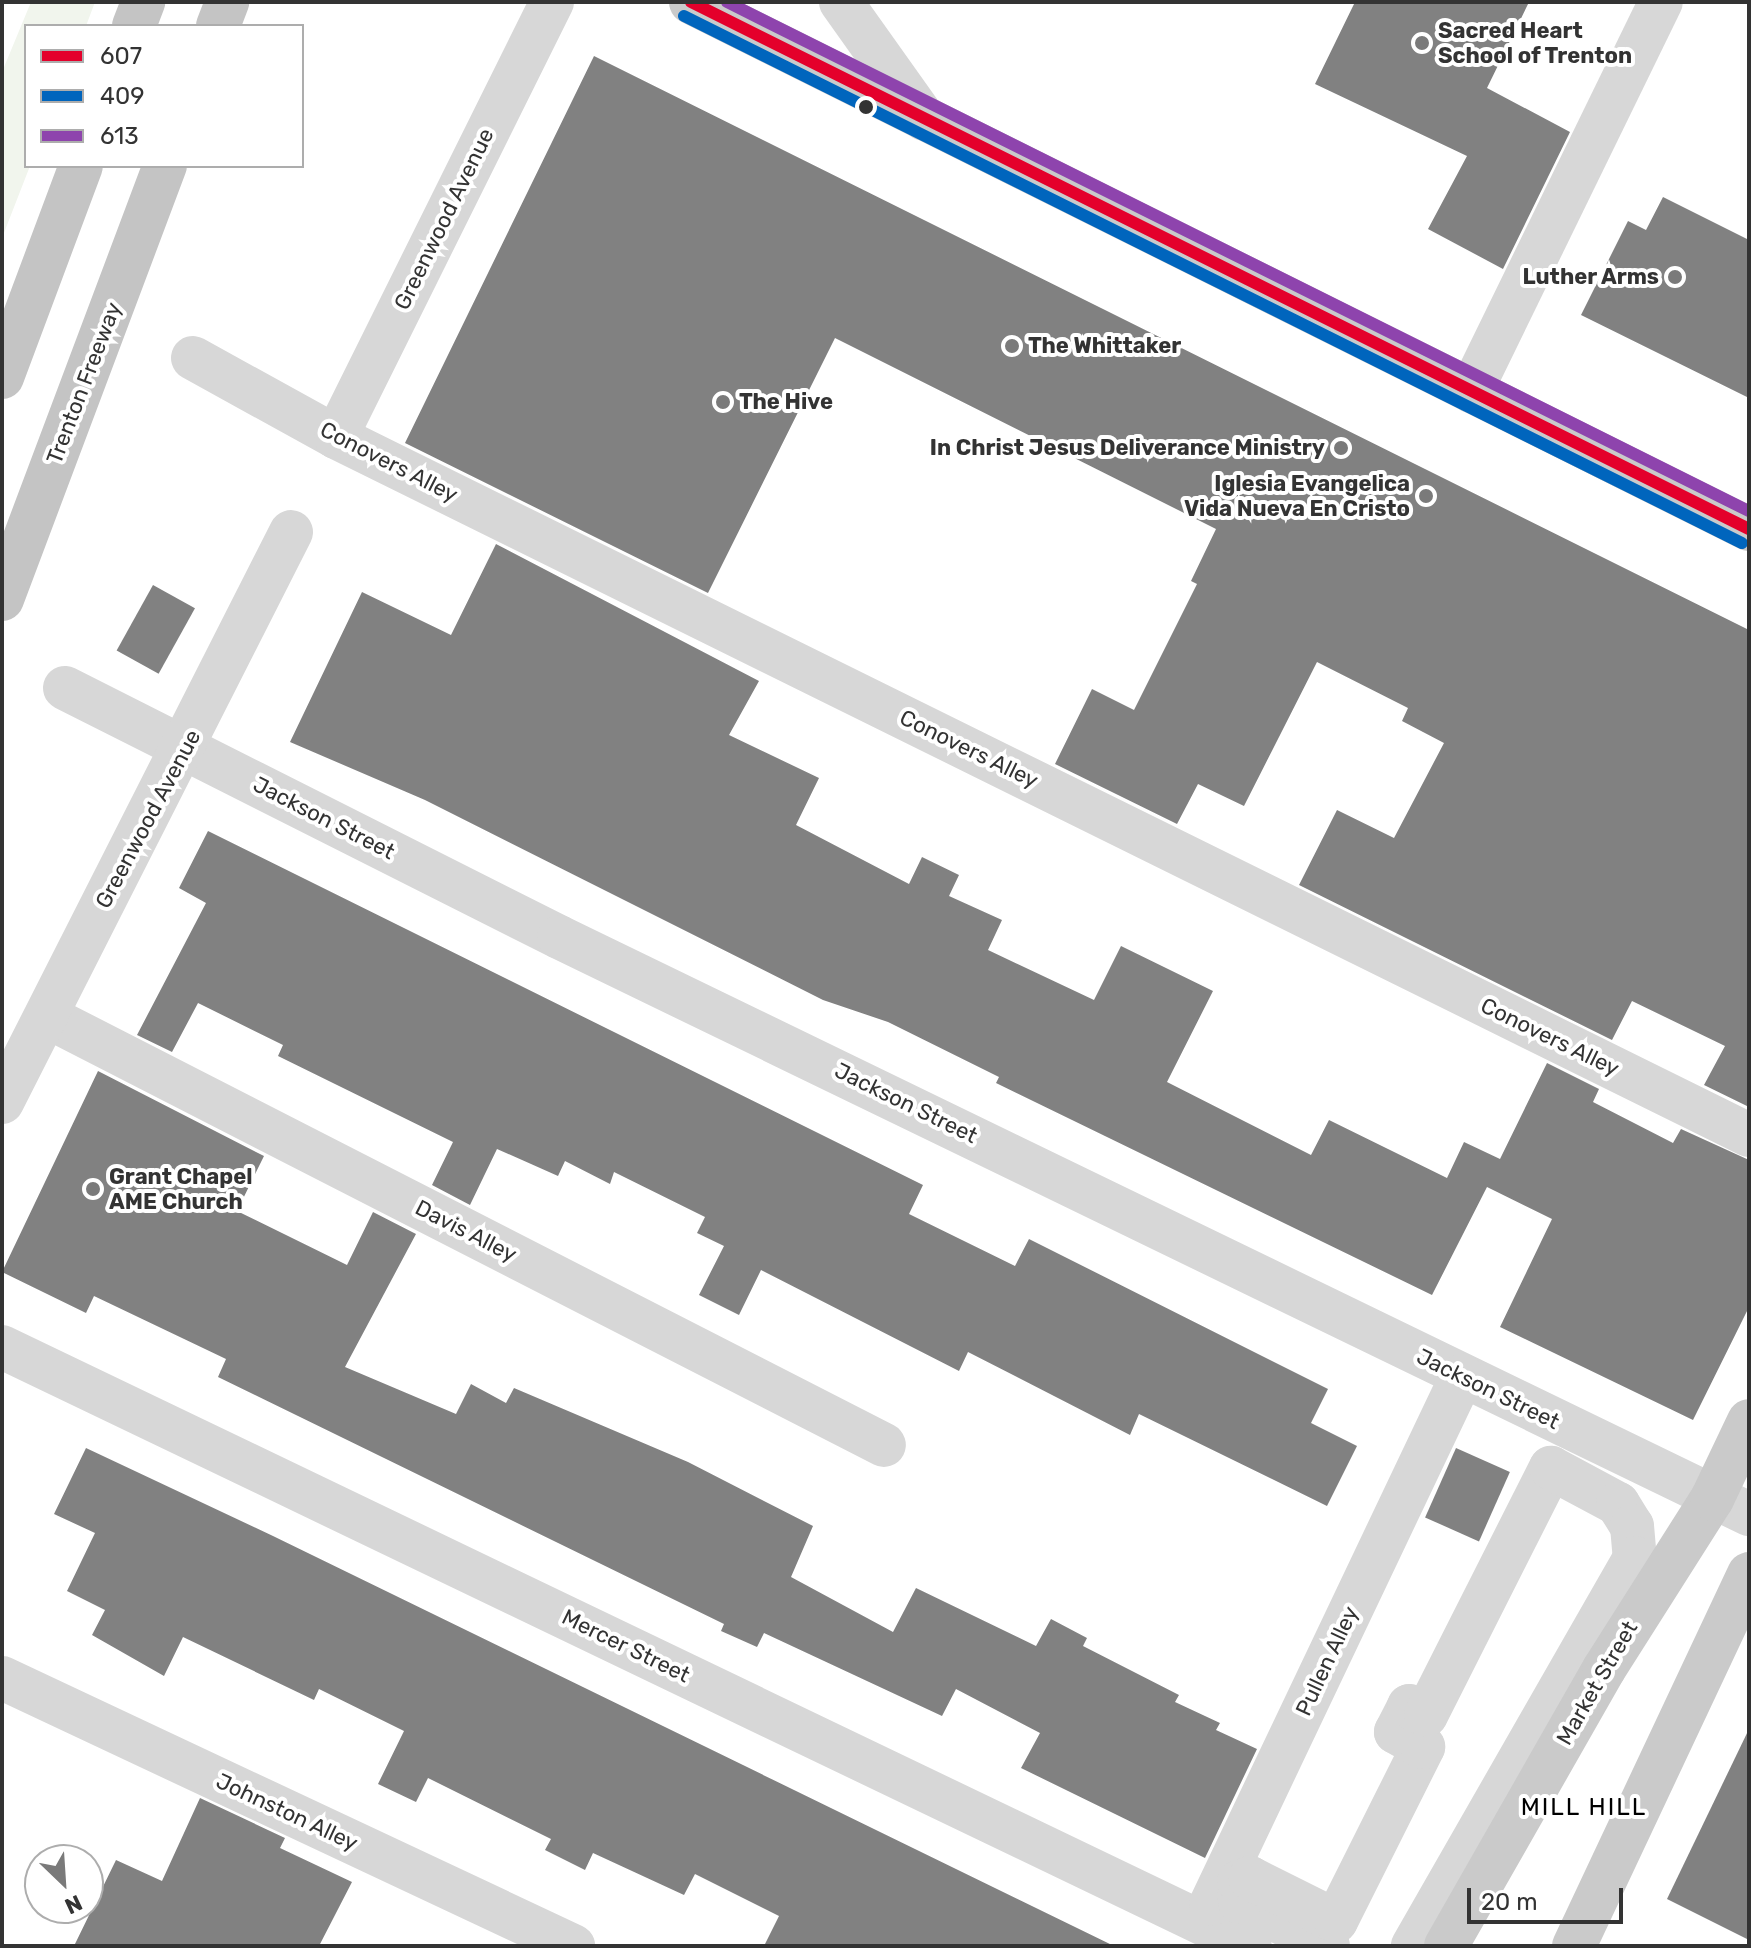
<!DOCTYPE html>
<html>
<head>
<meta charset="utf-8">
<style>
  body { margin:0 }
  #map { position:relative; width:1751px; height:1948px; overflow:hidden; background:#fff; font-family:Rubik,sans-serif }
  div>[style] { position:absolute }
  .green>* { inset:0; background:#f1f5ed }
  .building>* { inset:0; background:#818181; transform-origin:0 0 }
  .minor>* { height:44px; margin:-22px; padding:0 22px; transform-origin:22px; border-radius:22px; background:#d7d7d7 }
  .major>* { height:44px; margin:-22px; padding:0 22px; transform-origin:22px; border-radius:22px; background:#cacaca }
  .highway>* { height:44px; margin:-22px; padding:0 22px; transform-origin:22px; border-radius:22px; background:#c4c4c4 }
  .bus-1>* { height:12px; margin:-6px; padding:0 6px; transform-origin:6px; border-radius:6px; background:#e4002b }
  .bus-2>* { height:12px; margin:-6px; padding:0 6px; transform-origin:6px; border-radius:6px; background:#0065bd }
  .bus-3>* { height:12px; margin:-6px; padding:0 6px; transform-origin:6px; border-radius:6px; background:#8e44ad }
  .dots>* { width:22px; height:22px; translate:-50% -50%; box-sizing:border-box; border:4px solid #fff; border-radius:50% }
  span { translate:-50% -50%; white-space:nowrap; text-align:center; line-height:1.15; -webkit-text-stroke:8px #fff; paint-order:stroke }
  .poi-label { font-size:22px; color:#333; font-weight:700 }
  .left { translate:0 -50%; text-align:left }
  .right { translate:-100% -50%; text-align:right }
  .street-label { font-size:22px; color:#333 }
  .neighbourhood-label { font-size:24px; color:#000; letter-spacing:2px }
  .frame { position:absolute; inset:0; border:4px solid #333; pointer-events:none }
  .legend { position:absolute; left:24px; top:24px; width:280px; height:144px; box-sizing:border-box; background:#fff; border:2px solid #adadad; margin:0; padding:10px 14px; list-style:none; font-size:24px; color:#333 }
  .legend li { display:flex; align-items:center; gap:16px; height:40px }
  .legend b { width:40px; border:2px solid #adadad }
  .north { position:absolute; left:24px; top:1844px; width:80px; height:80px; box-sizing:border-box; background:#fff; border:2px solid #adadad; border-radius:50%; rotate:155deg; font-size:22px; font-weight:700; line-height:32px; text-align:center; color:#333 }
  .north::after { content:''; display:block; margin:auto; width:28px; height:36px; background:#7a7a7a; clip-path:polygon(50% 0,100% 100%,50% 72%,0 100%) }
  .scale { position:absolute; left:1467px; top:1888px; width:156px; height:36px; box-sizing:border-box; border:4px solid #333; border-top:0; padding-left:10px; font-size:24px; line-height:28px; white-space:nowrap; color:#333; -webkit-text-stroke:6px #fff; paint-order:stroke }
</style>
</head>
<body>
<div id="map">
  <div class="green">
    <div style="clip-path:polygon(31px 2px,95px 2px,86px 26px,26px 26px,30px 166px,2px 238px,2px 72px)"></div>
  </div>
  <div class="building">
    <div style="clip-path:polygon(1355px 2px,1529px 2px,1487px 88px,1570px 132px,1503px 269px,1428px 229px,1467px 156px,1315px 84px)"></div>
    <div style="clip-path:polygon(594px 56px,1749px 630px,1749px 1107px,1704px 1085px,1725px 1046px,1632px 1001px,1612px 1040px,1299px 885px,1337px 810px,1394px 838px,1444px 743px,1402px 721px,1408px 708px,1317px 662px,1244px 806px,1198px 784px,1177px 824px,1055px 764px,1092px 689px,1134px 710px,1197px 584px,1191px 581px,1216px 529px,835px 338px,708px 593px,405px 443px)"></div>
    <div style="clip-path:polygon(1663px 197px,1749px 240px,1749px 398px,1581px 315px,1628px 221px,1646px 230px)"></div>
    <div style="clip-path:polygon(496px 544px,759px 681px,729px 735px,819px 778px,796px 825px,909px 884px,922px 857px,959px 875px,949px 896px,1002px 920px,988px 950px,1094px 1000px,1121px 946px,1213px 991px,1167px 1082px,1311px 1155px,1329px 1120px,1447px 1178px,1464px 1142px,1500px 1159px,1547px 1063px,1599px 1089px,1593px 1102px,1673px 1143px,1681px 1129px,1749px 1160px,1749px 1307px,1693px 1420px,1500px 1327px,1552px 1219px,1487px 1187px,1432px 1295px,996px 1083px,999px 1077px,888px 1022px,823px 1000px,425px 800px,290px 742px,362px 592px,451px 635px)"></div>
    <div style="left:153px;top:585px;width:48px;height:75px;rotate:29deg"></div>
    <div style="clip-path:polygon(208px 831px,923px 1185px,909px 1214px,1015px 1266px,1029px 1239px,1328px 1389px,1311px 1423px,1357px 1446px,1327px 1506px,1139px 1414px,1130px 1435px,968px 1352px,959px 1371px,761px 1270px,739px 1315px,699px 1295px,724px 1246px,697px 1233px,705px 1217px,614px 1172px,610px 1184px,565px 1161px,558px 1176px,497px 1149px,470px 1205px,432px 1185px,453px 1142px,278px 1056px,283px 1045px,198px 1003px,172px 1052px,137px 1035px,206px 903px,179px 888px)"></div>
    <div style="clip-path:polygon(98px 1071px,264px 1156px,237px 1211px,347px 1265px,373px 1212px,416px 1234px,345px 1367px,456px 1414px,471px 1384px,506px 1403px,514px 1388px,688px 1462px,813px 1526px,791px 1577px,893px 1632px,916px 1588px,1036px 1646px,1051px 1619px,1087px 1638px,1083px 1646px,1179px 1695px,1175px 1702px,1220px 1723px,1216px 1730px,1257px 1749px,1205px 1858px,1021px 1768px,1040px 1733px,956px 1689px,942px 1716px,764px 1633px,757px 1647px,721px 1631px,724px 1624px,218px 1377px,226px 1359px,94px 1296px,86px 1313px,2px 1272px)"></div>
    <div style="clip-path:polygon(86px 1448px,273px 1536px,1114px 1946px,764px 1946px,779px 1916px,695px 1874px,684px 1895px,593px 1853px,585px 1870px,545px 1850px,551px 1839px,428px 1778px,416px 1802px,378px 1784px,404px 1731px,319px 1689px,314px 1700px,183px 1637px,164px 1676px,92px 1635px,105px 1610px,67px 1591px,95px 1533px,54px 1514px)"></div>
    <div style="left:1456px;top:1448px;width:59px;height:76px;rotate:24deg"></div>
    <div style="clip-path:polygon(1749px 1729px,1749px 1940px,1667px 1899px)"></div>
    <div style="clip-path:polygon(200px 1798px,285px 1838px,280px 1848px,352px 1882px,319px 1946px,74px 1946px,116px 1860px,162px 1881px)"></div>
  </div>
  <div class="minor">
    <div style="left:841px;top:2px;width:143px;rotate:54.6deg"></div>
    <div style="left:193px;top:358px;width:163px;rotate:28.9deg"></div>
    <div style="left:336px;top:437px;width:1576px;rotate:26.29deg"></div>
    <div style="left:1471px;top:391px;width:433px;rotate:-64deg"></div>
    <div style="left:336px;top:437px;width:486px;rotate:-63.6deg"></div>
    <div style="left:65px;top:688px;width:553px;rotate:26.75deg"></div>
    <div style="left:559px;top:937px;width:1323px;rotate:25.87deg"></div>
    <div style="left:48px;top:1017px;width:939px;rotate:27.11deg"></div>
    <div style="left:2px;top:1102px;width:639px;rotate:-63.11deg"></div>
    <div style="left:2px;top:1347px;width:1384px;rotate:25.64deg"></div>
    <div style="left:2px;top:1678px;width:631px;rotate:25.14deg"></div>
    <div style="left:1211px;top:1904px;width:585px;rotate:-64.57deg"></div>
    <div style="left:1328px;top:1946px;width:98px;rotate:-153.4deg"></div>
    <div style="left:1240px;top:1902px;width:20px;rotate:-93deg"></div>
    <div style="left:1239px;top:1882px;width:12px;rotate:-20deg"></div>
    <div style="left:1250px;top:1878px;width:96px;rotate:26.6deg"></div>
    <div style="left:1336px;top:1921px;width:195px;rotate:-63.4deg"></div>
    <div style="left:1423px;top:1747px;width:31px;rotate:-151deg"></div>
    <div style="left:1396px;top:1732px;width:29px;rotate:-63deg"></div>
    <div style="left:1409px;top:1706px;width:19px;rotate:28deg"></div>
    <div style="left:1426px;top:1715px;width:277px;rotate:-63.2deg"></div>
    <div style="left:1551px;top:1468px;width:76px;rotate:28.2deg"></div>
    <div style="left:1618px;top:1504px;width:26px;rotate:58deg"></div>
    <div style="left:1632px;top:1526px;width:32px;rotate:85deg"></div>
    <div style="left:1635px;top:1558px;width:447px;rotate:119.8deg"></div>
  </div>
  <div class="major">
    <div style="left:691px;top:2px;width:1182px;rotate:26.48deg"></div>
    <div style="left:1446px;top:1946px;width:319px;rotate:-60.3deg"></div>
    <div style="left:1604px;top:1669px;width:201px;rotate:-57.6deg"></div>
    <div style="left:1712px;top:1499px;width:86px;rotate:-64.6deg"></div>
    <div style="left:1574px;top:1946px;width:411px;rotate:-64.8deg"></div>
  </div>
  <div class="highway">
    <div style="left:134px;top:26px;width:26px;rotate:-69deg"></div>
    <div style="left:218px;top:26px;width:26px;rotate:-69deg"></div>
    <div style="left:2px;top:377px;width:225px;rotate:-69.5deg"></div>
    <div style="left:2px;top:599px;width:463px;rotate:-69.4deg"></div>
  </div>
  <div class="bus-1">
    <div style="left:691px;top:2px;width:1182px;rotate:26.48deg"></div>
  </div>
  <div class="bus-2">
    <div style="left:684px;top:16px;width:1182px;rotate:26.48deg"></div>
  </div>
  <div class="bus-3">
    <div style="left:727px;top:2px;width:1142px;rotate:26.48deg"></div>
  </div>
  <div class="dots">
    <div style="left:1422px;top:43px;background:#7a7a7a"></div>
    <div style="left:866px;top:107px;background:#333"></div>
    <div style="left:1675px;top:277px;background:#7a7a7a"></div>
    <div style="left:1012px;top:346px;background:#7a7a7a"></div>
    <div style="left:723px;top:402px;background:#7a7a7a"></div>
    <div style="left:1341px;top:448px;background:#7a7a7a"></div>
    <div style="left:1426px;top:496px;background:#7a7a7a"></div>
    <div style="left:93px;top:1189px;background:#7a7a7a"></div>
  </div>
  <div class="poi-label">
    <span class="left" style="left:1438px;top:43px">Sacred Heart<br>School of Trenton</span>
    <span class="right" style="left:1659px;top:277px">Luther Arms</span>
    <span class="left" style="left:1028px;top:346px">The Whittaker</span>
    <span class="left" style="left:739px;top:402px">The Hive</span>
    <span class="right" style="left:1325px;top:448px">In Christ Jesus Deliverance Ministry</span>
    <span class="right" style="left:1410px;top:496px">Iglesia Evangelica<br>Vida Nueva En Cristo</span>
    <span class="left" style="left:109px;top:1189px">Grant Chapel<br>AME Church</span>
  </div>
  <div class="street-label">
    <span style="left:444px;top:219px;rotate:-64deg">Greenwood Avenue</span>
    <span style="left:84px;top:383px;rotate:-69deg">Trenton Freeway</span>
    <span style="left:389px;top:462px;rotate:27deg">Conovers Alley</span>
    <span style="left:969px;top:749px;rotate:26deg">Conovers Alley</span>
    <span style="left:324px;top:818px;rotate:27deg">Jackson Street</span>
    <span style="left:148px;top:819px;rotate:-62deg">Greenwood Avenue</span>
    <span style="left:1550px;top:1037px;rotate:26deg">Conovers Alley</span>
    <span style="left:906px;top:1103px;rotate:26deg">Jackson Street</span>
    <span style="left:466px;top:1231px;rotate:27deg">Davis Alley</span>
    <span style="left:1488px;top:1389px;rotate:26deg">Jackson Street</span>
    <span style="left:626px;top:1646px;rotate:26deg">Mercer Street</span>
    <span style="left:1327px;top:1661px;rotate:-65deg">Pullen Alley</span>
    <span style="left:1597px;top:1683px;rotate:-60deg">Market Street</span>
    <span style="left:287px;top:1812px;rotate:25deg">Johnston Alley</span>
  </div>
  <div class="neighbourhood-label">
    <span style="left:1584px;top:1808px">MILL HILL</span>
  </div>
  <div class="frame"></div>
  <ul class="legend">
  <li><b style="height:10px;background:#e4002b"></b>607</li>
  <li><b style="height:10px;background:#0065bd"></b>409</li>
  <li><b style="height:10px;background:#8e44ad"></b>613</li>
  </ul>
  <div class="north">N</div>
  <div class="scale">20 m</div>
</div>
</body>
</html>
